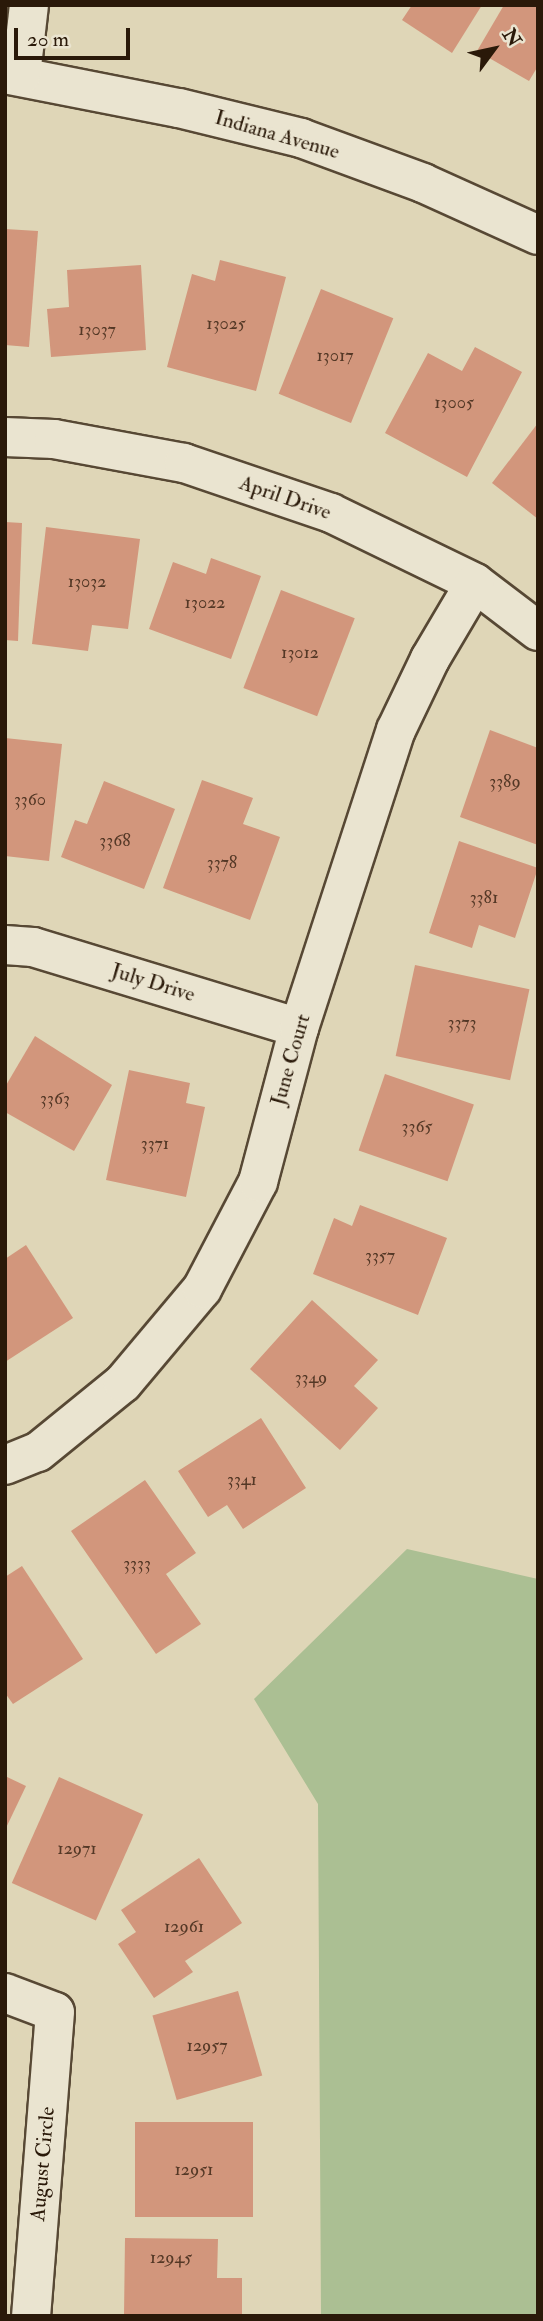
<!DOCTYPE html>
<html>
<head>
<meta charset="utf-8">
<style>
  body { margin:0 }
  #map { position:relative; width:543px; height:2321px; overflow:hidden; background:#dfd6b7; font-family:"IM FELL Double Pica",serif }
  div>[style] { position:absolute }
  .green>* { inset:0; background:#abbf93 }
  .building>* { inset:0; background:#d2967c; transform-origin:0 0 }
  .roads { filter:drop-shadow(2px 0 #574834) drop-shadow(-2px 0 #574834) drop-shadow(0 2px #574834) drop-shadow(0 -2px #574834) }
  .minor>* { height:38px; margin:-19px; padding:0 19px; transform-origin:19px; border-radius:19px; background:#eae4d0 }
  span { translate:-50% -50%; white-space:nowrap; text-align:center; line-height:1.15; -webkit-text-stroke:5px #eae4d0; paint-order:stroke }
  .number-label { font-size:18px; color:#543826 }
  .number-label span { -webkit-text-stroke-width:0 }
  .street-label { font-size:21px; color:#2a1909 }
  .frame { position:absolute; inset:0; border:7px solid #2a1909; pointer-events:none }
  .north { position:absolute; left:459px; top:14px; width:70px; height:70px; -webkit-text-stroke:5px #eae4d0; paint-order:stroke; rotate:57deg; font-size:19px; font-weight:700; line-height:28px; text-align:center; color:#2a1909 }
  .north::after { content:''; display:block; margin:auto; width:24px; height:32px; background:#2a1909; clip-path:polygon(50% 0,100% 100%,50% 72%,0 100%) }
  .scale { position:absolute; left:14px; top:28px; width:116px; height:32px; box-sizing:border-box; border:4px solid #2a1909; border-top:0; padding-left:9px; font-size:21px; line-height:24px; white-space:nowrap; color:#2a1909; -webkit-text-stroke:5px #eae4d0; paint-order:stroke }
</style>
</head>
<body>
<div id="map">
  <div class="green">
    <div style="clip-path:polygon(407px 1549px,538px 1579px,538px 2316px,321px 2316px,318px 1804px,254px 1699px)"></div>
  </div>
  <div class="building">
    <div style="clip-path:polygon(412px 5px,482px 5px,452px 53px,402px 20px)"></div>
    <div style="clip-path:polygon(504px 5px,538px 5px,538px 66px,529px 81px,477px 51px)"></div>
    <div style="clip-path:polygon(5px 229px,38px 231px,29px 347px,5px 345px)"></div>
    <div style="clip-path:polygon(220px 260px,286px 277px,256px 391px,167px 367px,192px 274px,215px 281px)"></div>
    <div style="clip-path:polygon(141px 265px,146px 350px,51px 357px,47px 309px,69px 307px,67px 270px)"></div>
    <div style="left:321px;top:289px;width:78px;height:113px;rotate:22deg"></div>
    <div style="clip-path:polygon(475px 347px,522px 372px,467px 477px,385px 433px,428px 353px,462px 371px)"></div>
    <div style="clip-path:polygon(538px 423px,538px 519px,492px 483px)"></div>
    <div style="clip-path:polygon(5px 522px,22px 523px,18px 641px,5px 640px)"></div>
    <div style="clip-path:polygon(46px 527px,140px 539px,128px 629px,92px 625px,88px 651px,32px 644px)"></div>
    <div style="clip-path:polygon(211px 558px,261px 576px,231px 659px,149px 629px,173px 562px,206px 574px)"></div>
    <div style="left:281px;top:590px;width:79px;height:105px;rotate:21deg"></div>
    <div style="clip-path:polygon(490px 730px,538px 748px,538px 845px,460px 817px)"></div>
    <div style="clip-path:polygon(5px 738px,62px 744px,49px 861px,5px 856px)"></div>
    <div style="clip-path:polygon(202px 780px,253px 798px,243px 824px,280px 837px,250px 920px,163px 888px)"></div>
    <div style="clip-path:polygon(104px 781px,175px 809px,144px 889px,61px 857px,75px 820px,87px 824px)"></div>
    <div style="clip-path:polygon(459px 841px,538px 868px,515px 938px,479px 925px,472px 948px,429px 933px)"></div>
    <div style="left:415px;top:965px;width:117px;height:93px;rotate:12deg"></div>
    <div style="clip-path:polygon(35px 1036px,112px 1085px,74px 1151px,5px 1112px,5px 1087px)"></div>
    <div style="clip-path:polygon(129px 1070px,190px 1083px,186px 1103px,205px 1107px,186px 1197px,106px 1180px)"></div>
    <div style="left:385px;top:1074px;width:94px;height:81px;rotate:19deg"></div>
    <div style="clip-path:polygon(360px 1205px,447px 1238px,418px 1315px,313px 1274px,334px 1218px,352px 1226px)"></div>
    <div style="clip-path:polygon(26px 1245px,73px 1318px,5px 1362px,5px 1259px)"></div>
    <div style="clip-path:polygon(312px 1300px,378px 1360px,354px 1386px,378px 1408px,340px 1450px,250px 1369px)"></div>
    <div style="clip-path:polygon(261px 1418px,306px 1488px,243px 1529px,227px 1505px,208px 1517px,178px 1471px)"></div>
    <div style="clip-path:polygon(145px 1480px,196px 1553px,166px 1574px,201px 1624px,156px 1654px,71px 1531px)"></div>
    <div style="clip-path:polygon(22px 1566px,83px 1659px,13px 1704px,5px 1693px,5px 1577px)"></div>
    <div style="clip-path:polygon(5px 1776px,26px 1786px,5px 1830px)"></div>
    <div style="left:59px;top:1777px;width:92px;height:116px;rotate:24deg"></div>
    <div style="clip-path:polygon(199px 1858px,242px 1923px,185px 1961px,193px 1972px,154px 1998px,118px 1944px,136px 1932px,121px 1910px)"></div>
    <div style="left:238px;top:1991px;width:88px;height:89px;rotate:74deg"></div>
    <div style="left:135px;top:2122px;width:118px;height:95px"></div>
    <div style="clip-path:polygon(125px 2238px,218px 2239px,217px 2278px,242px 2278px,242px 2316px,124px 2316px)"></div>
  </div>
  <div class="roads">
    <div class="minor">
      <div style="left:5px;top:74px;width:177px;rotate:11.1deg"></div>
      <div style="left:179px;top:108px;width:126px;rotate:13.8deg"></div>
      <div style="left:301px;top:138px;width:130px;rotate:20.2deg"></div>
      <div style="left:423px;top:183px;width:126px;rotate:24.3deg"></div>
      <div style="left:21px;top:75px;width:70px;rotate:-83.5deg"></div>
      <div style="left:5px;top:437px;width:49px;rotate:2.3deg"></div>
      <div style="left:54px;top:439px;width:132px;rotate:10.5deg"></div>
      <div style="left:184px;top:463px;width:155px;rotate:18.8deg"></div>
      <div style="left:331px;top:513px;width:160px;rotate:25.9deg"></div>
      <div style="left:475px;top:583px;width:79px;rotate:37.3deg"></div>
      <div style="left:5px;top:945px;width:28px;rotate:4deg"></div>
      <div style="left:33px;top:947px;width:278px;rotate:16.9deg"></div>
      <div style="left:5px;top:1465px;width:35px;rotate:-22deg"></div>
      <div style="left:38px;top:1452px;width:109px;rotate:-39.1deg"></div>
      <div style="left:123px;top:1383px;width:123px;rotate:-50deg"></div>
      <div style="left:202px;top:1289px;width:121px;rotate:-62.4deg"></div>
      <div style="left:258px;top:1182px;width:159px;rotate:-75.1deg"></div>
      <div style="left:299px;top:1028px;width:313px;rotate:-72deg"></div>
      <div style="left:396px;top:730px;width:79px;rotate:-64.4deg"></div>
      <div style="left:430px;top:659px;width:88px;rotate:-59.4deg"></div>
      <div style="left:5px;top:1993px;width:53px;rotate:20.8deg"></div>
      <div style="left:55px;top:2012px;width:305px;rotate:94.5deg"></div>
    </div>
  </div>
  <div class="number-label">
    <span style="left:226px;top:324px">13025</span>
    <span style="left:97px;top:330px">13037</span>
    <span style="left:335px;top:356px">13017</span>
    <span style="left:454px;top:403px">13005</span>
    <span style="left:87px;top:582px">13032</span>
    <span style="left:205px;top:603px">13022</span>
    <span style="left:300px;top:653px">13012</span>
    <span style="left:505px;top:782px">3389</span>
    <span style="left:30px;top:800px">3360</span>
    <span style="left:115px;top:841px">3368</span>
    <span style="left:222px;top:863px">3378</span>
    <span style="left:484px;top:898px">3381</span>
    <span style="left:462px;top:1023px">3373</span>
    <span style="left:55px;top:1099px">3363</span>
    <span style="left:417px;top:1127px">3365</span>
    <span style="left:155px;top:1144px">3371</span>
    <span style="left:380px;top:1256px">3357</span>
    <span style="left:311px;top:1378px">3349</span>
    <span style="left:242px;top:1480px">3341</span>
    <span style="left:137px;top:1564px">3333</span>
    <span style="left:77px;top:1849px">12971</span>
    <span style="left:184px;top:1927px">12961</span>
    <span style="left:207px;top:2046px">12957</span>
    <span style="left:194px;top:2170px">12951</span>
    <span style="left:171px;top:2258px">12945</span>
  </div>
  <div class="street-label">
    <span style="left:277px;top:135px;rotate:16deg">Indiana Avenue</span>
    <span style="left:285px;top:498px;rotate:19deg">April Drive</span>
    <span style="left:153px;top:983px;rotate:17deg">July Drive</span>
    <span style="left:291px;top:1060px;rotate:-74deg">June Court</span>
    <span style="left:43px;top:2164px;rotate:-85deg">August Circle</span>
  </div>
  <div class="frame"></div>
  <div class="north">N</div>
  <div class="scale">20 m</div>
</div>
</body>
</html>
